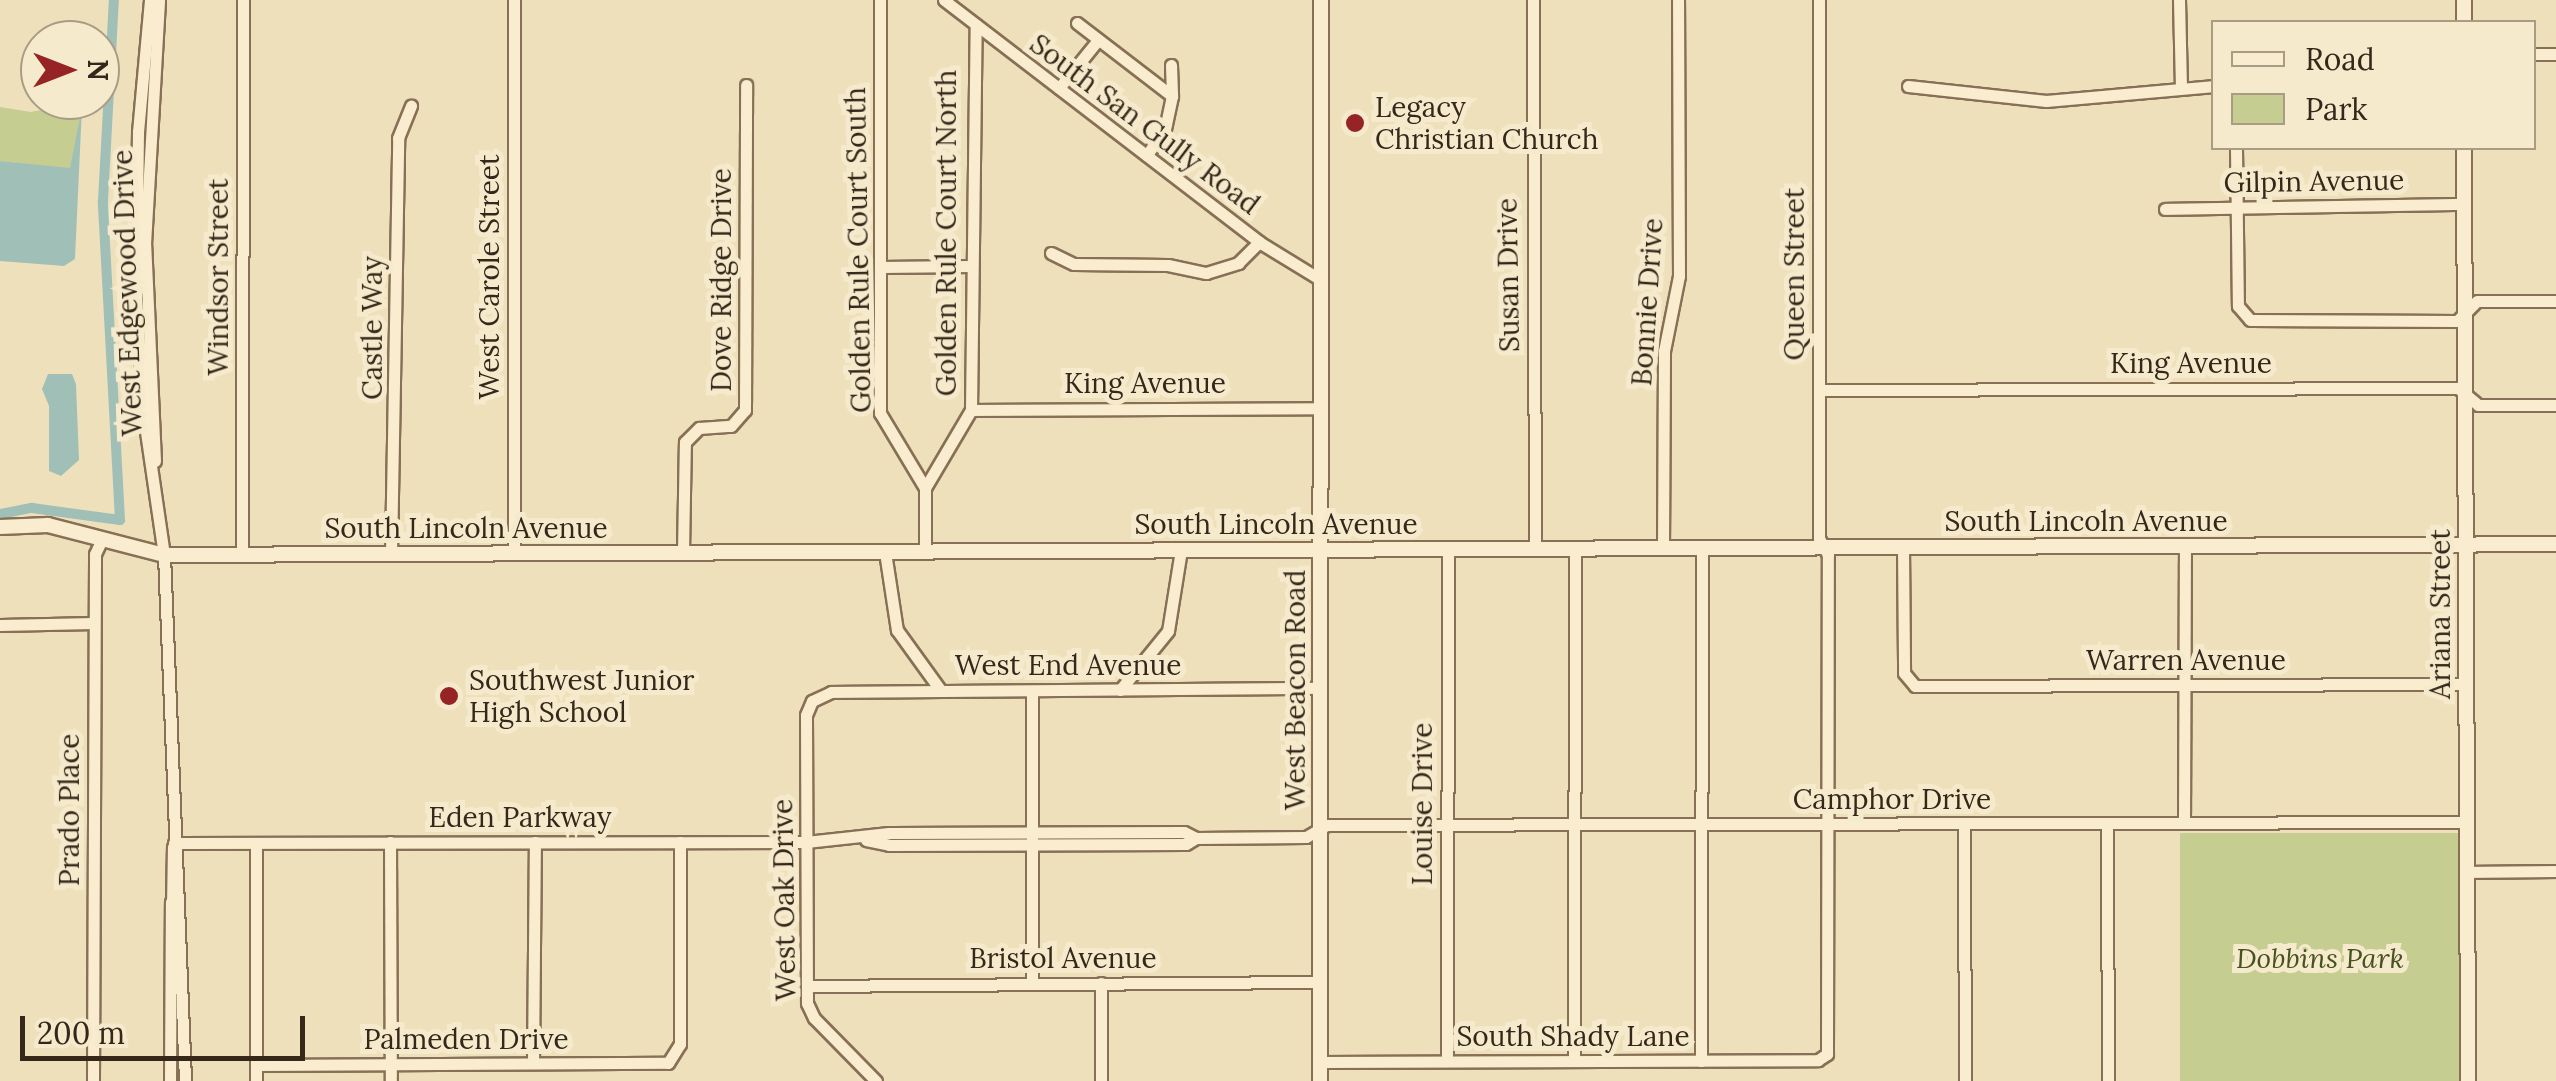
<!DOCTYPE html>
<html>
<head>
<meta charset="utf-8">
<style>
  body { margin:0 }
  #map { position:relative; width:2556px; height:1081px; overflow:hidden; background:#efe0bc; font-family:Lora,serif }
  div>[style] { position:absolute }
  .green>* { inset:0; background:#c5cd90; transform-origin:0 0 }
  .water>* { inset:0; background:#a0c0b7 }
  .canal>* { height:10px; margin:-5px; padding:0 5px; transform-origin:5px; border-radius:5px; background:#a0c0b7 }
  .roads { filter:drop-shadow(2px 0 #877055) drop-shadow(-2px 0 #877055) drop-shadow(0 2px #877055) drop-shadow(0 -2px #877055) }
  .minor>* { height:11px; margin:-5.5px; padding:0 5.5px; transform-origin:5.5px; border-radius:5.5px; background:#faedcf }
  .tertiary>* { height:14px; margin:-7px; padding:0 7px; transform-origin:7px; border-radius:7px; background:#faedcf }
  .dots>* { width:28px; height:28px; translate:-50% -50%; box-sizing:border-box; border:5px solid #f6eacc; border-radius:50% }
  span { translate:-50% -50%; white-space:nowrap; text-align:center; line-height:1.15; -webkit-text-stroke:10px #f6eacc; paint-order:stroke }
  .poi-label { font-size:28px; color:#35281b }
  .left { translate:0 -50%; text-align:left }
  .street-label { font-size:28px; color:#35281b }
  .park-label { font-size:28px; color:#465221; font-style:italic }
  .legend { position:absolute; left:2211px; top:20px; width:325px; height:130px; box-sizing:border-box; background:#f6eacc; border:2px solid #a99c85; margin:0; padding:12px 18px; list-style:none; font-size:30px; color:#35281b }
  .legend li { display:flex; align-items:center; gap:20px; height:50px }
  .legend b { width:50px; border:2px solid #a99c85 }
  .north { position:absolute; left:20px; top:20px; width:100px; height:100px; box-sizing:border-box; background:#f6eacc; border:2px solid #a99c85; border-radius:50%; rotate:90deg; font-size:28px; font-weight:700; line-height:40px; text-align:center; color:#35281b }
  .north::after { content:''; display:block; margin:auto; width:35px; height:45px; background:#972424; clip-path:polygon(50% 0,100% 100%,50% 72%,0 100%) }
  .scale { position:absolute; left:20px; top:1016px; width:285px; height:45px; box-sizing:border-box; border:5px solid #35281b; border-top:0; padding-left:12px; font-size:30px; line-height:35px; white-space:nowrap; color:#35281b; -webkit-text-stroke:8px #f6eacc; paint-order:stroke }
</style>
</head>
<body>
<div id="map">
  <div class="green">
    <div style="clip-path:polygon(70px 104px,82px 107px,71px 169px,0 161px,0 107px,31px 112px)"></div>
    <div style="left:2460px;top:833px;width:248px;height:280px;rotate:90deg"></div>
  </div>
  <div class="water">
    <div style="clip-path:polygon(82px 107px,75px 259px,64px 266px,0 261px,0 161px,70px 168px)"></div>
    <div style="clip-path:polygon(48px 374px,72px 374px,76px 384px,79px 460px,61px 476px,49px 471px,49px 406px,42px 389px)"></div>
  </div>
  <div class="canal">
    <div style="left:0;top:514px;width:33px;rotate:-11deg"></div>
    <div style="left:32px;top:508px;width:89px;rotate:7.8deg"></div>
    <div style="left:120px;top:520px;width:319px;rotate:-93.1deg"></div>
    <div style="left:103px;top:201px;width:201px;rotate:-86.9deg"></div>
  </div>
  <div class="roads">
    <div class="minor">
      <div style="left:150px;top:0;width:132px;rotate:95.2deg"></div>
      <div style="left:138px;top:131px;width:168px;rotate:90.7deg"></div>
      <div style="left:136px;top:299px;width:119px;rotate:86.2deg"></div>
      <div style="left:144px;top:418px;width:138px;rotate:81.7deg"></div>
      <div style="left:164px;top:555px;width:526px;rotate:87.71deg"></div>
      <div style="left:880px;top:0;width:413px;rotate:90deg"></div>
      <div style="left:880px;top:413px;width:87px;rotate:59deg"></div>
      <div style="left:944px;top:0;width:397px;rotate:37.5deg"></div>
      <div style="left:1259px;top:242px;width:73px;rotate:31.5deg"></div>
      <div style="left:1533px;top:0;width:549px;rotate:89.79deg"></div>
      <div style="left:2179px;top:0;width:86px;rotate:88.7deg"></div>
      <div style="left:1077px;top:23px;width:120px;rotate:37.5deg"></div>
      <div style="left:1172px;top:96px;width:34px;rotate:102deg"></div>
      <div style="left:1165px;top:129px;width:32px;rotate:125deg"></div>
      <div style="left:2534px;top:54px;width:22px"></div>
      <div style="left:1171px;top:65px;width:31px;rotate:88deg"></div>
      <div style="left:1908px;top:86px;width:139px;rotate:6.2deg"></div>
      <div style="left:2046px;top:101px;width:169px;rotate:-5.1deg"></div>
      <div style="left:1059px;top:88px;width:62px;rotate:-50.9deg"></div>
      <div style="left:2236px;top:148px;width:158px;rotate:89.3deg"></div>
      <div style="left:2238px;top:306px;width:18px;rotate:49deg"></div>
      <div style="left:2250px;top:320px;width:207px;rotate:0.3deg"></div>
      <div style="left:2457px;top:321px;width:28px;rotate:-45deg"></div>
      <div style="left:2477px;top:301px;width:79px"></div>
      <div style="left:2165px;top:209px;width:299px;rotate:-1deg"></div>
      <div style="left:1051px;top:253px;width:25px;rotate:26deg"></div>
      <div style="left:1074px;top:264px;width:94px;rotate:0.6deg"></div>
      <div style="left:1168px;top:265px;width:39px;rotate:12deg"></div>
      <div style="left:1206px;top:273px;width:34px;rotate:-17deg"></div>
      <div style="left:1238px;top:263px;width:30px;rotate:-45deg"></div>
      <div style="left:880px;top:267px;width:91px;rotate:-0.6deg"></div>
      <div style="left:1819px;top:390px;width:639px;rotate:-0.18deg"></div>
      <div style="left:2458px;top:388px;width:26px;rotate:40deg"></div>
      <div style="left:2478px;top:405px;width:78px"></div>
      <div style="left:971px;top:410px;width:348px;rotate:-0.3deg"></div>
      <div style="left:155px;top:461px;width:217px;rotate:-92.6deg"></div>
      <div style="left:145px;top:244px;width:244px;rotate:-86.7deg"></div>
      <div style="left:925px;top:488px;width:91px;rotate:-59.5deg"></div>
      <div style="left:971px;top:410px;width:385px;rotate:-89.3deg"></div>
      <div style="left:925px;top:488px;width:64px;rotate:90deg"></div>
      <div style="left:1903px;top:547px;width:126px;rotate:89.5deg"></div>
      <div style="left:1904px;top:673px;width:17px;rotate:50deg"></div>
      <div style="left:1915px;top:686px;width:550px;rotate:-0.21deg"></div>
      <div style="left:1663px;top:548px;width:197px;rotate:-89.7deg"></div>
      <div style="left:1664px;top:351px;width:76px;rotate:-78.7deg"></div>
      <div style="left:1679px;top:276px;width:276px;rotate:-90.2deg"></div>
      <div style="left:683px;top:552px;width:110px;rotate:-89deg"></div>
      <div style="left:685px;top:442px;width:20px;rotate:-45deg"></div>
      <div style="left:699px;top:428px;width:32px;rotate:-4deg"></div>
      <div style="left:731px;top:426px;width:21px;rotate:-49deg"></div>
      <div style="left:745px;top:410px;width:325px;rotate:-89.8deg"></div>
      <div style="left:885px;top:552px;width:79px;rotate:81.3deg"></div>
      <div style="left:897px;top:630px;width:75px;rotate:54.2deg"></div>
      <div style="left:514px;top:553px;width:553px;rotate:-90deg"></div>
      <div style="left:242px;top:554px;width:554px;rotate:-89.9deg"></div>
      <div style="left:391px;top:554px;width:416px;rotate:-89deg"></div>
      <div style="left:398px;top:138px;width:35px;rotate:-68deg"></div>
      <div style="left:0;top:625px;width:94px;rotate:-1.2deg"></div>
      <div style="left:1120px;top:690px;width:76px;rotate:-50.9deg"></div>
      <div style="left:1168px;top:631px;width:82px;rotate:-80.9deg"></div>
      <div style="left:1032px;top:691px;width:292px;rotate:90deg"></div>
      <div style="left:2184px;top:822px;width:276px;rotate:-89.8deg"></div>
      <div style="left:1964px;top:823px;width:258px;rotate:89.8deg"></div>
      <div style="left:2107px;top:823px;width:258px;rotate:89.8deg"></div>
      <div style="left:866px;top:840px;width:24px;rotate:12deg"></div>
      <div style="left:889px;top:845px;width:297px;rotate:-0.2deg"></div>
      <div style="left:1186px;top:844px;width:12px;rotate:-31deg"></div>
      <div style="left:1196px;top:838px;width:110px;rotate:-0.5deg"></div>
      <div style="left:1306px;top:837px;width:24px;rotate:-30deg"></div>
      <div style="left:1327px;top:825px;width:1139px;rotate:-0.15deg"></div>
      <div style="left:390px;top:842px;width:239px;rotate:89.8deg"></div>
      <div style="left:174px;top:843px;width:632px;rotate:-0.09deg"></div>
      <div style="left:806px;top:842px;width:83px;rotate:-6.2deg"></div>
      <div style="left:889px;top:833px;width:295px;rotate:-0.2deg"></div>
      <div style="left:1184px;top:832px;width:13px;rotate:27deg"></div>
      <div style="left:256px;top:843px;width:238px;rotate:90deg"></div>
      <div style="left:2467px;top:872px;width:89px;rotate:-0.6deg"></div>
      <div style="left:172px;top:908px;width:61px;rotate:-89.1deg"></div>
      <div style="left:807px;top:986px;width:512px;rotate:-0.45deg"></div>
      <div style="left:1447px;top:1061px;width:513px;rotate:-89.89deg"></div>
      <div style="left:1574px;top:1061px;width:512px;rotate:-89.89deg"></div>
      <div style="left:1701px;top:1061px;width:512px;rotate:-89.89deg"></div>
      <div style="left:1320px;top:1062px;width:498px;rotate:-0.2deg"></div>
      <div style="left:1818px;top:1060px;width:11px;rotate:-34deg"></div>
      <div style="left:1827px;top:1054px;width:499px;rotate:-89.9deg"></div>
      <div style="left:1828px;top:555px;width:19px;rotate:-118deg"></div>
      <div style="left:1819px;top:538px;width:538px;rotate:-90deg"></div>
      <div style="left:533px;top:1063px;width:221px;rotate:-89.5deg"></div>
      <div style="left:257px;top:1065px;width:411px;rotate:-0.3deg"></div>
      <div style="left:668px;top:1063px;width:22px;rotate:-58deg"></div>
      <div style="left:680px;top:1044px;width:202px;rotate:-90deg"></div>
      <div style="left:93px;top:1081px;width:527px;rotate:-89.78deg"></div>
      <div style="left:95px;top:554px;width:14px;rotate:-65deg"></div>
      <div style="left:170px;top:1081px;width:179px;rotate:-89.7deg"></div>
      <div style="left:876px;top:1081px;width:88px;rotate:-134.5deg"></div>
      <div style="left:814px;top:1018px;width:17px;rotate:-115deg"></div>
      <div style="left:807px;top:1003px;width:288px;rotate:-90.2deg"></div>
      <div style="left:806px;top:715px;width:15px;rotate:-67deg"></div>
      <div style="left:812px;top:701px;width:21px;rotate:-25deg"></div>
      <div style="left:831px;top:692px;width:489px;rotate:-0.5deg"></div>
      <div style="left:1101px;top:1081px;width:98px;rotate:-90deg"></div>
    </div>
    <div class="tertiary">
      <div style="left:2464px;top:22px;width:22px;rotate:-90deg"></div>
      <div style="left:2464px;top:148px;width:933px;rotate:89.75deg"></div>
      <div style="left:0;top:527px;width:48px;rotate:-2.4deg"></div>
      <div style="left:48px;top:525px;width:120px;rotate:14.5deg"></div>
      <div style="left:164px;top:555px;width:2392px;rotate:-0.26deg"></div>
      <div style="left:1320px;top:1081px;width:1081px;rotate:-89.95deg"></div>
    </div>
  </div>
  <div class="dots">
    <div style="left:1355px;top:123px;background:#972424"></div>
    <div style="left:449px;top:696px;background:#972424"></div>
  </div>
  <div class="poi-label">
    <span class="left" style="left:1375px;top:123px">Legacy<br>Christian Church</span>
    <span class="left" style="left:469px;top:696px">Southwest Junior<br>High School</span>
  </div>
  <div class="street-label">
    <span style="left:1145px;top:124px;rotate:37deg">South San Gully Road</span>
    <span style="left:2314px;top:181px;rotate:-1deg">Gilpin Avenue</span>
    <span style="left:946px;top:233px;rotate:-90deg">Golden Rule Court North</span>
    <span style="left:858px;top:250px;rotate:-91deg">Golden Rule Court South</span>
    <span style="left:1794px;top:274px;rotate:-90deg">Queen Street</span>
    <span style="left:1508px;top:275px;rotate:-91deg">Susan Drive</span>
    <span style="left:218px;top:277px;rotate:-90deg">Windsor Street</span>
    <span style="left:489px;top:277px;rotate:-90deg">West Carole Street</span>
    <span style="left:721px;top:280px;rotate:-90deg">Dove Ridge Drive</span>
    <span style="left:127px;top:293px;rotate:-92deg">West Edgewood Drive</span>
    <span style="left:1647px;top:302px;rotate:-86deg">Bonnie Drive</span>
    <span style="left:372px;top:328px;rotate:-90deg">Castle Way</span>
    <span style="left:2191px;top:363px">King Avenue</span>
    <span style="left:1145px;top:383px">King Avenue</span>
    <span style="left:2086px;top:521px">South Lincoln Avenue</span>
    <span style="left:1276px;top:524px">South Lincoln Avenue</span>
    <span style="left:466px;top:528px">South Lincoln Avenue</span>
    <span style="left:2440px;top:614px;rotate:-90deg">Ariana Street</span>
    <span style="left:2186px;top:660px">Warren Avenue</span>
    <span style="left:1068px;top:665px">West End Avenue</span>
    <span style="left:1295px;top:690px;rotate:-90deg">West Beacon Road</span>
    <span style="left:1892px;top:799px">Camphor Drive</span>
    <span style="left:1422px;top:804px;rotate:-90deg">Louise Drive</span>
    <span style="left:69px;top:810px;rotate:-90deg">Prado Place</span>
    <span style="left:520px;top:817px">Eden Parkway</span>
    <span style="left:784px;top:900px;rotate:-91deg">West Oak Drive</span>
    <span style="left:1063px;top:958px">Bristol Avenue</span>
    <span style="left:1573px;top:1036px">South Shady Lane</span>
    <span style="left:466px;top:1039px">Palmeden Drive</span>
  </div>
  <div class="park-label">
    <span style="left:2320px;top:958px">Dobbins Park</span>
  </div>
  <ul class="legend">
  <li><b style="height:12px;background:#faedcf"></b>Road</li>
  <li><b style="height:28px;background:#c5cd90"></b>Park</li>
  </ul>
  <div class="north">N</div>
  <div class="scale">200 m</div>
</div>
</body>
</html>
